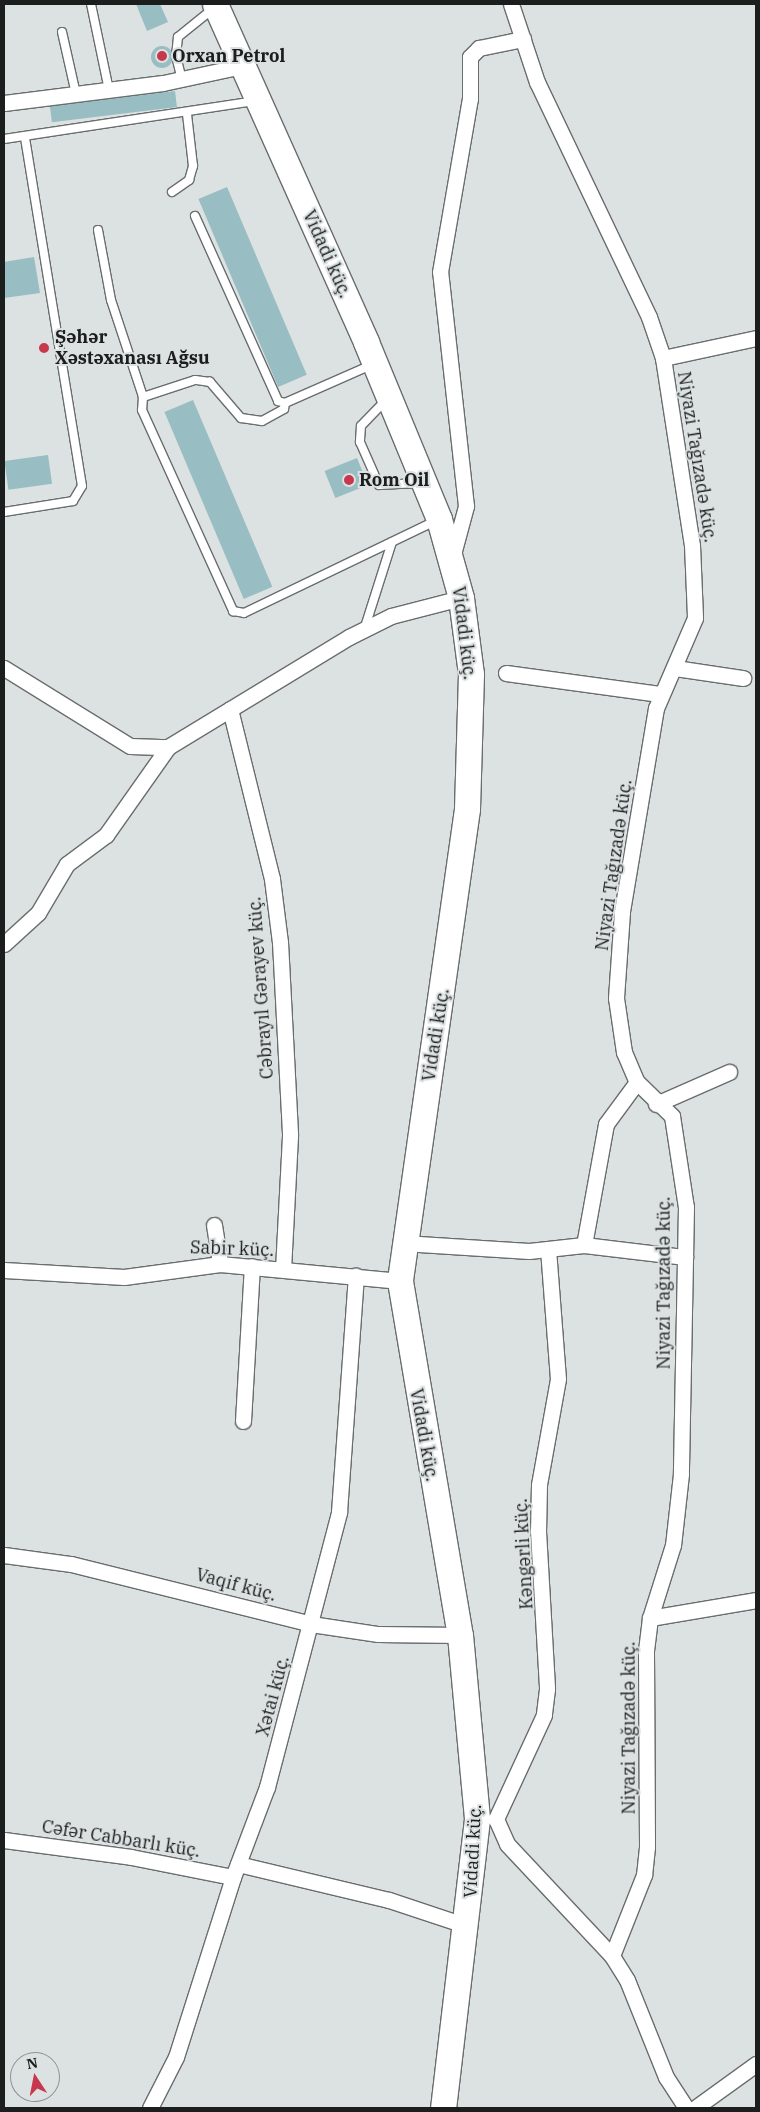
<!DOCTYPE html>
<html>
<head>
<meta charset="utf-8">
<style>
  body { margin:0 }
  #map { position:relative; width:760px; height:2112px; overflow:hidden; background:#dce1e2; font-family:"IBM Plex Serif",serif }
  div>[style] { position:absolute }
  .building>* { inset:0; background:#98bdc2; transform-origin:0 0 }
  .round { border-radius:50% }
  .roads { filter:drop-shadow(1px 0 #696d6e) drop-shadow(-1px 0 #696d6e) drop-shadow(0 1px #696d6e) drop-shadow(0 -1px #696d6e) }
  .service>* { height:8px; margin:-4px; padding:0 4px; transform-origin:4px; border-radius:4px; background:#fff }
  .minor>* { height:15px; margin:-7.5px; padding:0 7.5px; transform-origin:7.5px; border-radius:7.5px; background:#fff }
  .primary>* { height:25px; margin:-12.5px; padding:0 12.5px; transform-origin:12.5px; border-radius:12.5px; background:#fff }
  .dots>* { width:14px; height:14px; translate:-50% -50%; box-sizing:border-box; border:2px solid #dce1e2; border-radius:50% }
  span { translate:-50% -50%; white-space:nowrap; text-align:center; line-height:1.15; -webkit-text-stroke:4px #dce1e2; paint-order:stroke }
  .poi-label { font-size:18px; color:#1c1e1e; font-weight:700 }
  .left { translate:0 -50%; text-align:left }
  .street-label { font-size:18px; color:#1c1e1e }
  .frame { position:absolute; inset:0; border:5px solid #1c1e1e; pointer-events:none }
  .north { position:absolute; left:10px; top:2052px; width:50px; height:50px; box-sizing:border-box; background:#dce1e2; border:1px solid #8f9394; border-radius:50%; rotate:349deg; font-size:14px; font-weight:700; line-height:20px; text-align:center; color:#1c1e1e }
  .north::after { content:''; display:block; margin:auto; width:18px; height:22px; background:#c8384d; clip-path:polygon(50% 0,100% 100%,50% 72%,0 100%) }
</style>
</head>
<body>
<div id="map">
  <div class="building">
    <div style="clip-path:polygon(136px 4px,160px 4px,168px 22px,147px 31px)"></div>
    <div class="round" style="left:151px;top:46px;width:22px;height:22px"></div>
    <div style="left:175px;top:91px;width:16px;height:126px;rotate:83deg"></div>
    <div style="left:227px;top:187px;width:204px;height:31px;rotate:67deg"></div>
    <div style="clip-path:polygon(34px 257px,40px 293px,4px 298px,4px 262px)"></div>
    <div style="left:193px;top:400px;width:203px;height:31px;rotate:67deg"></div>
    <div style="left:48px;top:455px;width:29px;height:44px;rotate:82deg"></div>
    <div style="left:357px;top:458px;width:29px;height:35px;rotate:68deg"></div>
  </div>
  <div class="roads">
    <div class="service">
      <div style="left:91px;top:4px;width:88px;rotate:78.2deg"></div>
      <div style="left:62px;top:32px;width:64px;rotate:77.3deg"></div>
      <div style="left:182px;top:80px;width:25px;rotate:-104deg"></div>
      <div style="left:176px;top:56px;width:19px;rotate:-84deg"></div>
      <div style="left:178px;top:37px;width:46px;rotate:-38.9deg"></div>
      <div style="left:4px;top:139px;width:253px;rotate:-8.6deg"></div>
      <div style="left:172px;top:192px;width:21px;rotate:-35deg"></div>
      <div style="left:189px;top:180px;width:15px;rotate:-74deg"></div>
      <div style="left:193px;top:166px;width:52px;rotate:-96.6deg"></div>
      <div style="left:195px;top:216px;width:203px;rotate:65.8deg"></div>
      <div style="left:278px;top:401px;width:7px;rotate:16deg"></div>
      <div style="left:285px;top:403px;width:94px;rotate:-23.8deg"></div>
      <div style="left:98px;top:230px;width:71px;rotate:79.5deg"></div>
      <div style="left:111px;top:300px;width:102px;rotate:71.7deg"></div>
      <div style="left:386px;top:400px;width:36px;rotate:134deg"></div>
      <div style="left:361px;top:426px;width:16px;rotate:94deg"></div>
      <div style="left:360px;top:442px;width:47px;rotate:66.2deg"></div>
      <div style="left:379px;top:485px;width:41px;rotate:-2.8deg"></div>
      <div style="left:285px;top:403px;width:6px;rotate:99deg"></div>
      <div style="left:284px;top:409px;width:25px;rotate:151deg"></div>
      <div style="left:262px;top:421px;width:21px;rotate:-172deg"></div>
      <div style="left:241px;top:418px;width:48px;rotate:-130.7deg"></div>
      <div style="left:210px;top:382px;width:15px;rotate:-172deg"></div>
      <div style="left:195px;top:380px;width:55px;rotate:161.9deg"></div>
      <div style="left:143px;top:397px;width:13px;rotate:94deg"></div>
      <div style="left:142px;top:410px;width:221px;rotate:65.6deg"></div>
      <div style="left:233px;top:611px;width:11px;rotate:10deg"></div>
      <div style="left:244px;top:613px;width:212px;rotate:-25.7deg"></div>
      <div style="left:4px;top:512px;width:70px;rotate:-9.1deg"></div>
      <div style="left:73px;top:501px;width:17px;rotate:-59deg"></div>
      <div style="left:82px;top:486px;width:354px;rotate:-99.3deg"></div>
      <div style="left:365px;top:627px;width:89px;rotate:-72.4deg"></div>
    </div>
    <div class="minor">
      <div style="left:511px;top:4px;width:82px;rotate:71.6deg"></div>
      <div style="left:537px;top:82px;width:260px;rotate:64.5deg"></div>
      <div style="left:649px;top:317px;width:43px;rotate:71.1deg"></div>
      <div style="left:663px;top:358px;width:189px;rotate:81.2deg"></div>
      <div style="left:692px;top:545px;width:73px;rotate:87.6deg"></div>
      <div style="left:695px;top:618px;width:98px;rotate:113.4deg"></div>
      <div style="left:656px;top:708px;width:207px;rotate:99.5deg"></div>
      <div style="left:622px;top:912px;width:86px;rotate:94deg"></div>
      <div style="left:616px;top:998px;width:55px;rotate:81.6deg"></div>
      <div style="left:624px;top:1052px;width:33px;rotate:67deg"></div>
      <div style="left:637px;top:1082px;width:49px;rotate:44.2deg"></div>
      <div style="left:672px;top:1116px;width:92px;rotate:81.3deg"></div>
      <div style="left:686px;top:1207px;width:267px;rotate:91.1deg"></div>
      <div style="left:681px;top:1474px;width:71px;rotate:96.4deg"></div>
      <div style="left:673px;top:1545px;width:77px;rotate:107.5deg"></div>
      <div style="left:650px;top:1618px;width:34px;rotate:97deg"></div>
      <div style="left:646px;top:1652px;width:195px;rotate:89.7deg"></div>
      <div style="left:647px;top:1847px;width:28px;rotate:96deg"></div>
      <div style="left:644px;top:1875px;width:87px;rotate:111.6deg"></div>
      <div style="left:4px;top:103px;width:160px;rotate:-7.2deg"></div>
      <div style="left:163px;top:83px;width:81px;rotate:-12.1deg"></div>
      <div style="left:663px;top:358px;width:95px;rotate:-12.1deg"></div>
      <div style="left:452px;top:558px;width:54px;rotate:-74.9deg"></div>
      <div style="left:466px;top:506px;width:235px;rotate:-96.3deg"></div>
      <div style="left:440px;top:272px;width:176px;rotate:-80.2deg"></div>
      <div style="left:470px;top:99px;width:42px;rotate:-90deg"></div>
      <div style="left:470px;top:57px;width:13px;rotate:-45deg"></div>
      <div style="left:479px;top:48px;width:45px;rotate:-11.6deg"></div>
      <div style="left:4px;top:668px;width:148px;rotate:31.8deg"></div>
      <div style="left:130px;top:746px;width:38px;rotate:2deg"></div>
      <div style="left:168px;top:747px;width:212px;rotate:-31.3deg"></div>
      <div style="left:349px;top:637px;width:47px;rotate:-26.6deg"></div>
      <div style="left:391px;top:616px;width:72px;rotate:-14.4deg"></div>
      <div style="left:675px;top:668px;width:69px;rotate:8.4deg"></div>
      <div style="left:506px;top:673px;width:155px;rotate:7.8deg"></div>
      <div style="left:230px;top:709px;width:175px;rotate:76.1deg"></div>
      <div style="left:272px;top:879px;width:64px;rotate:82.8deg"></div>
      <div style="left:280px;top:942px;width:194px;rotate:87deg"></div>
      <div style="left:290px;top:1136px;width:133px;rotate:93deg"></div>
      <div style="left:4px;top:944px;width:46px;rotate:-42.4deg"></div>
      <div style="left:38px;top:913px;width:57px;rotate:-59.4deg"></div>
      <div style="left:67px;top:864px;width:49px;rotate:-36.6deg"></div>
      <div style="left:106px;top:835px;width:108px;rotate:-54.8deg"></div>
      <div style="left:656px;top:1104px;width:80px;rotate:-23.7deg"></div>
      <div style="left:214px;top:1225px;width:39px;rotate:81deg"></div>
      <div style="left:403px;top:1243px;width:126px;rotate:3.6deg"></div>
      <div style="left:529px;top:1251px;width:55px;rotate:-6.2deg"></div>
      <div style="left:584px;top:1245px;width:102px;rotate:6.8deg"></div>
      <div style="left:584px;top:1245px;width:123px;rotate:-79.7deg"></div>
      <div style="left:606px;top:1124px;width:52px;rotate:-53.6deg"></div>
      <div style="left:548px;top:1249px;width:130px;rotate:85.6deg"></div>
      <div style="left:558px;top:1379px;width:108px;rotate:100.2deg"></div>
      <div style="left:539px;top:1485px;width:46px;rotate:91.2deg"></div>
      <div style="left:538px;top:1531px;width:158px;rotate:86.7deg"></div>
      <div style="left:547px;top:1689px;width:26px;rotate:97deg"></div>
      <div style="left:544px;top:1715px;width:115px;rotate:114.8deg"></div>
      <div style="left:496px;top:1819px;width:27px;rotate:66deg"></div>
      <div style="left:507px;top:1844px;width:154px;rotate:46.8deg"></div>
      <div style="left:612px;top:1956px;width:28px;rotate:58deg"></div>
      <div style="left:627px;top:1980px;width:105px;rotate:68.1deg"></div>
      <div style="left:666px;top:2077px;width:37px;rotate:57deg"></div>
      <div style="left:4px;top:1270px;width:120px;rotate:3.3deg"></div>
      <div style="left:124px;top:1277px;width:97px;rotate:-7.7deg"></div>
      <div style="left:220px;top:1264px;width:181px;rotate:5.4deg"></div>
      <div style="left:243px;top:1421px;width:155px;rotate:-86.7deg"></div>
      <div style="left:4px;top:1555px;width:68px;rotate:7.7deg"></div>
      <div style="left:71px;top:1564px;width:247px;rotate:14deg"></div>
      <div style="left:311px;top:1624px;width:68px;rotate:8.5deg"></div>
      <div style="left:378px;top:1634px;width:82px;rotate:0.7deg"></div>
      <div style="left:650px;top:1618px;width:108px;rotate:-9.6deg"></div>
      <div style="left:4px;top:1840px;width:128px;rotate:7.6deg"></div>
      <div style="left:131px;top:1857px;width:104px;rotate:11.1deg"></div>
      <div style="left:238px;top:1864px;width:155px;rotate:13.4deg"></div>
      <div style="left:389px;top:1900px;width:82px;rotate:18.4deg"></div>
      <div style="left:150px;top:2108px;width:57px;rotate:-63deg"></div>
      <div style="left:176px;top:2057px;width:189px;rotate:-72.4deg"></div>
      <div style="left:233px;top:1877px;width:96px;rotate:-69.3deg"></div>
      <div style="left:267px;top:1787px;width:284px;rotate:-75.3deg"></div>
      <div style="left:339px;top:1512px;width:237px;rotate:-85.9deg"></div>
      <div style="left:695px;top:2108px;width:75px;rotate:-35.8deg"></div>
    </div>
    <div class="primary">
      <div style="left:215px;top:4px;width:370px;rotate:65.9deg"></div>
      <div style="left:366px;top:342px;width:191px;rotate:67.6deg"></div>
      <div style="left:439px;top:519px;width:82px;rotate:74.4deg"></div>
      <div style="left:461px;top:598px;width:77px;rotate:82.5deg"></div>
      <div style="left:471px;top:674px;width:135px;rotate:91.7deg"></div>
      <div style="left:467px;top:809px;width:477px;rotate:98.1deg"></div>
      <div style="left:400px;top:1281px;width:359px;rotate:80.4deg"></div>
      <div style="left:460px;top:1635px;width:185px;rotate:84.7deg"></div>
      <div style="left:477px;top:1819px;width:291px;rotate:96.7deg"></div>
    </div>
  </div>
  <div class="dots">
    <div style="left:162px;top:56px;background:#c8384d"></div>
    <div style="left:44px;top:348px;background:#c8384d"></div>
    <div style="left:349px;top:480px;background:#c8384d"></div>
  </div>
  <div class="poi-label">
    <span class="left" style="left:172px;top:56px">Orxan Petrol</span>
    <span class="left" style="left:55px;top:348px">Şəhər<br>Xəstəxanası Ağsu</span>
    <span class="left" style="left:359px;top:480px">Rom Oil</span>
  </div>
  <div class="street-label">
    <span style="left:327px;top:254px;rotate:66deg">Vidadi küç.</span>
    <span style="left:697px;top:457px;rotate:81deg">Niyazi Tağızadə küç.</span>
    <span style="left:464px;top:633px;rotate:83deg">Vidadi küç.</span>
    <span style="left:614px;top:865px;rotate:-82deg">Niyazi Tağızadə küç.</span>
    <span style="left:261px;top:988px;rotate:-94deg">Cəbrayıl Gərayev küç.</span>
    <span style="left:436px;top:1035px;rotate:-81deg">Vidadi küç.</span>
    <span style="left:232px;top:1249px;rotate:2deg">Sabir küç.</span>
    <span style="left:664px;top:1283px;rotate:-90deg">Niyazi Tağızadə küç.</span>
    <span style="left:424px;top:1435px;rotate:80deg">Vidadi küç.</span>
    <span style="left:524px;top:1554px;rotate:-93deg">Kəngərli küç.</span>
    <span style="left:236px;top:1585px;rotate:15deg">Vaqif küç.</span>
    <span style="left:273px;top:1696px;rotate:-75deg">Xətai küç.</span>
    <span style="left:629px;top:1728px;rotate:-90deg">Niyazi Tağızadə küç.</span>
    <span style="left:121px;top:1839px;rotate:9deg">Cəfər Cabbarlı küç.</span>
    <span style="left:473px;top:1851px;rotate:-87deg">Vidadi küç.</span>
  </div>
  <div class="frame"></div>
  <div class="north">N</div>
</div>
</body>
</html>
